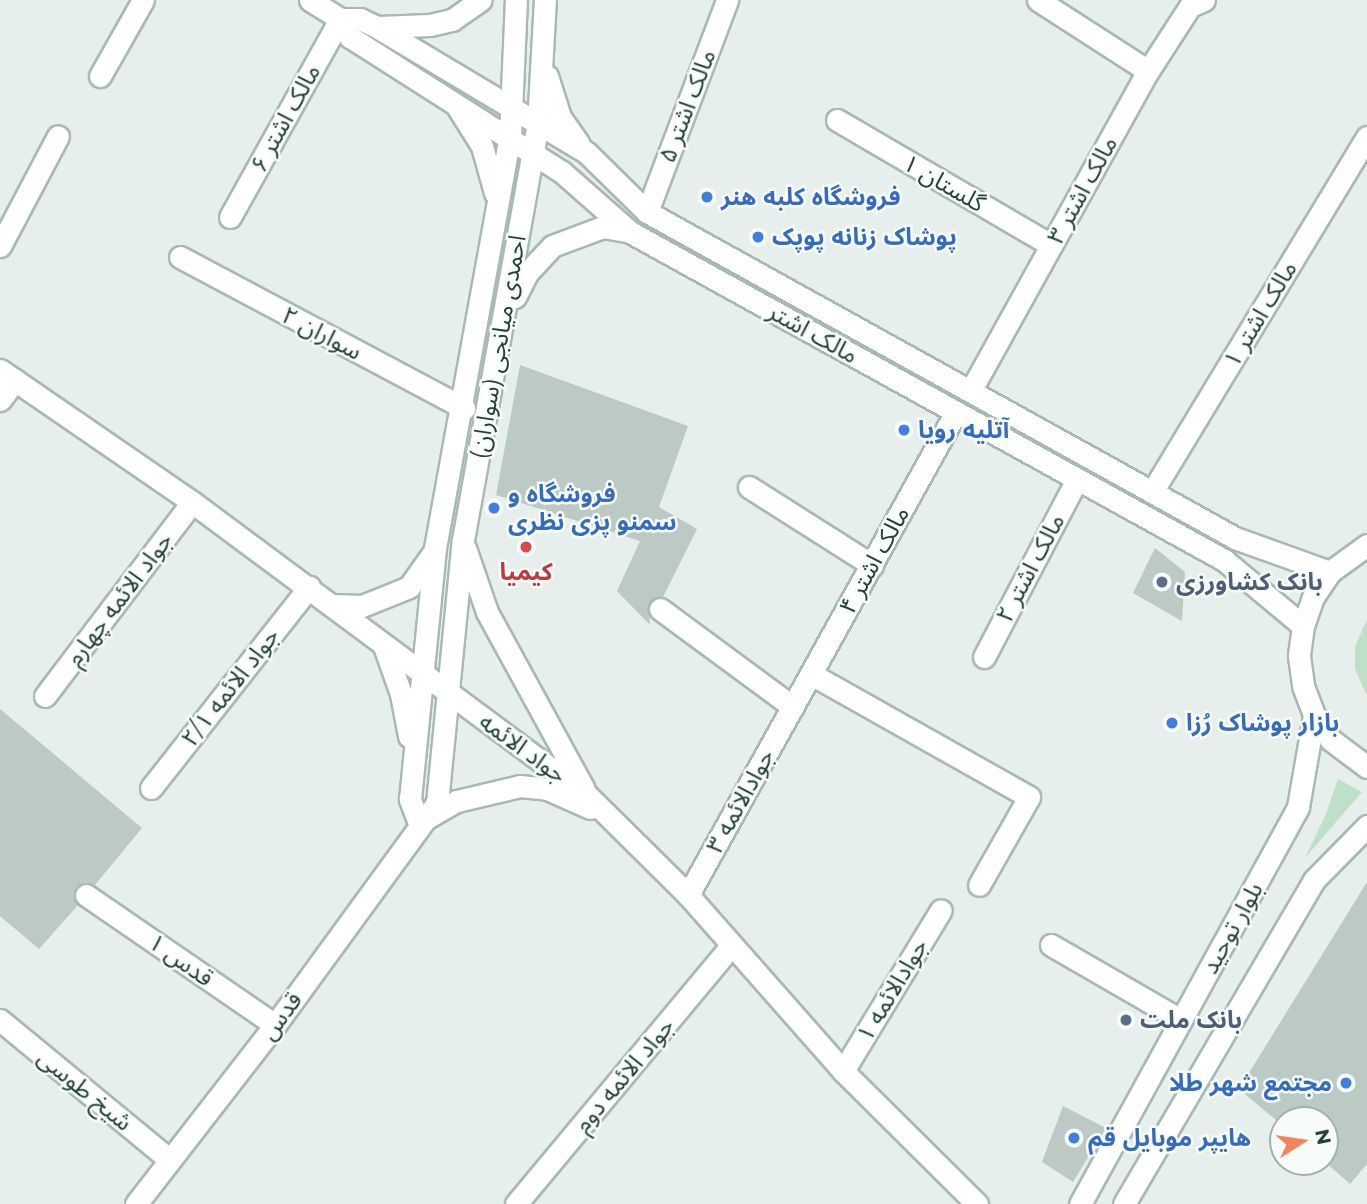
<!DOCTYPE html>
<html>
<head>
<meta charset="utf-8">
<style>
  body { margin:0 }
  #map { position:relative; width:1367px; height:1204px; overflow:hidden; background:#e6efeb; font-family:Montserrat,"Noto Sans Arabic",sans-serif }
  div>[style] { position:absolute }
  .green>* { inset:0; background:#bfe0c8 }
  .building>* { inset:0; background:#bbcac4 }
  .roads { filter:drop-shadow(2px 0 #a8b8b2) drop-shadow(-2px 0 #a8b8b2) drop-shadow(0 2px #a8b8b2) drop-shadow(0 -2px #a8b8b2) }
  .street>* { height:21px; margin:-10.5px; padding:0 10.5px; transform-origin:10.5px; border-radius:10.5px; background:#fff }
  .secondary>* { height:21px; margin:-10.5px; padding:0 10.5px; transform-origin:10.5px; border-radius:10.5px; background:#fff }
  .dots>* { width:19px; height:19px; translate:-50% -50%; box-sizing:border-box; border:4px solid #f7fbf9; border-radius:50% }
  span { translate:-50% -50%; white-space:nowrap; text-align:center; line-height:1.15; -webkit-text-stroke:5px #f7fbf9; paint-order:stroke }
  .street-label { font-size:24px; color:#24423a }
  .shop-label { font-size:24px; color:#366cbe; font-weight:700 }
  .left { translate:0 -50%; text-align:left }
  .right { translate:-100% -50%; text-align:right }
  .health-label { font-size:24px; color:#be3a42; font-weight:700 }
  .service-label { font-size:24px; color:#4e5e75; font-weight:700 }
  .north { position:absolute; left:1269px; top:1106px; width:70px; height:70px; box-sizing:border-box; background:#f7fbf9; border:2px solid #a3b1ad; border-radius:50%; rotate:78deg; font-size:19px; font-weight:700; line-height:28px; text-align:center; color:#24423a }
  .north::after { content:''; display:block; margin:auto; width:24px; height:32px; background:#f4845f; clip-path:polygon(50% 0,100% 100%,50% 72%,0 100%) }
</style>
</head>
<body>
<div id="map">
  <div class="green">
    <div style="clip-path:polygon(1367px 619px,1367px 696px,1355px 669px,1355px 647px)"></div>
    <div style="clip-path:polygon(1338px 779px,1362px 792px,1305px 858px,1326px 814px)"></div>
  </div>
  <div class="building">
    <div style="clip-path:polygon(520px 365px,688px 426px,659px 507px,697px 529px,663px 597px,649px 602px,650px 625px,617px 591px,640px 541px,496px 495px)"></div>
    <div style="clip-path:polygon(1155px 548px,1185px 572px,1182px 621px,1133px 593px)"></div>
    <div style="clip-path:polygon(0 709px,142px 828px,95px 885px,86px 882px,76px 887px,73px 895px,78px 905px,39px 949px,0 916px)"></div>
    <div style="clip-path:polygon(1367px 882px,1367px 1164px,1350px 1184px,1325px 1162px,1325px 1120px,1283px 1120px,1283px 1126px,1239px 1089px)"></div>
    <div style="clip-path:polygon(1063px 1106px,1106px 1128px,1073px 1182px,1042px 1162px)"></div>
  </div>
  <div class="roads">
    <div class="street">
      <div style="left:1038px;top:0;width:131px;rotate:32.8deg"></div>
      <div style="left:100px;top:76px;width:87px;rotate:-60.5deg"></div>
      <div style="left:837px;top:120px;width:248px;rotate:30.3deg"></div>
      <div style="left:647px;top:212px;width:227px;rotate:-69.3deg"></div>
      <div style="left:230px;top:217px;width:227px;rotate:-60.9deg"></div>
      <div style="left:0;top:246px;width:124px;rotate:-62.2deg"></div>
      <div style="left:180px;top:257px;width:322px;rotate:28deg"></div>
      <div style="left:971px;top:390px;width:365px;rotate:-61deg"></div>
      <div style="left:1148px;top:71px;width:77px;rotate:-57.1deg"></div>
      <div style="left:1190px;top:6px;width:15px;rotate:-23deg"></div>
      <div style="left:0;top:400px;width:25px;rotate:-53deg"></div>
      <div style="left:749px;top:487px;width:146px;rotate:32.4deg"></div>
      <div style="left:1152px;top:492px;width:415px;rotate:-58.8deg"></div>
      <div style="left:660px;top:609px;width:165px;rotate:36.4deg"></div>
      <div style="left:984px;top:657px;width:201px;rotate:-62.4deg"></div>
      <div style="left:811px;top:674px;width:250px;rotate:29.4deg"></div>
      <div style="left:1029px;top:797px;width:101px;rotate:119.6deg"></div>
      <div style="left:45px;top:696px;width:243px;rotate:-52.8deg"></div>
      <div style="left:151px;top:788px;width:256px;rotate:-51.8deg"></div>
      <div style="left:86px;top:895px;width:229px;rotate:34.5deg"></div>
      <div style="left:688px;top:895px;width:552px;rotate:-60.98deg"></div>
      <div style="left:1051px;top:945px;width:150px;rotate:30deg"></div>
      <div style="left:0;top:1020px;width:220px;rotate:39.5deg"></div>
      <div style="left:843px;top:1071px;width:188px;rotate:-58.7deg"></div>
      <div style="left:516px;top:1204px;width:336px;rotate:-50.2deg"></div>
    </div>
    <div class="secondary">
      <div style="left:310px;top:0;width:36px;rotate:32deg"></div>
      <div style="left:340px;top:19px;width:21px;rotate:61deg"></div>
      <div style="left:350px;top:37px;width:251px;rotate:32.5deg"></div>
      <div style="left:562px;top:172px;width:91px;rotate:41.4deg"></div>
      <div style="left:630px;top:232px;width:679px;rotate:28.91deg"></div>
      <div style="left:1224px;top:560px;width:103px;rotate:39.9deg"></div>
      <div style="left:340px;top:19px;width:20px"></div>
      <div style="left:360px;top:19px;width:17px;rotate:25deg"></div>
      <div style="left:375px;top:26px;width:247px;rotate:30.9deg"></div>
      <div style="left:587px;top:153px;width:84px;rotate:44.5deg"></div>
      <div style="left:647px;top:212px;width:672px;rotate:29deg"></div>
      <div style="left:1235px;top:538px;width:101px;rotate:19.7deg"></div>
      <div style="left:378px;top:27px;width:52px;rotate:-2.2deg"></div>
      <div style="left:430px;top:25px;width:23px;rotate:-13deg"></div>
      <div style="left:452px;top:20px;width:35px;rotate:-35deg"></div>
      <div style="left:547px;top:76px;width:43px;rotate:72.4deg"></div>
      <div style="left:560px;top:117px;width:33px;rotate:55deg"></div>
      <div style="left:458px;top:108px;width:45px;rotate:57.7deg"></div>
      <div style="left:482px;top:146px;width:49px;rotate:74.5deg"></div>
      <div style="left:515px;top:297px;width:28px;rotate:-63deg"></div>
      <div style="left:528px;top:272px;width:35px;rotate:-47deg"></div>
      <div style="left:552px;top:246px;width:54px;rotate:-20.4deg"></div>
      <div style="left:603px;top:227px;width:27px;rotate:10deg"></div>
      <div style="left:0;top:370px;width:233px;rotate:34.5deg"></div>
      <div style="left:192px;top:502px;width:493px;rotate:36.6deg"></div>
      <div style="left:588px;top:796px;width:141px;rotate:44.7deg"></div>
      <div style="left:688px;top:895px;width:235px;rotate:48.6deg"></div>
      <div style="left:843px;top:1071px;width:189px;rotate:44.8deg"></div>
      <div style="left:1367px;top:545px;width:46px;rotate:143.9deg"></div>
      <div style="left:1330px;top:572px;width:30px;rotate:124deg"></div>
      <div style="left:1313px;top:597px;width:31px;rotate:109deg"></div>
      <div style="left:1303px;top:626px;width:30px;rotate:98deg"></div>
      <div style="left:1299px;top:656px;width:30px;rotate:82deg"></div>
      <div style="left:1303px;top:686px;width:31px;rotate:69deg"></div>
      <div style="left:1314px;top:715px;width:30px;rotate:56deg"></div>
      <div style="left:1331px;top:740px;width:45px;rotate:36.9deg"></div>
      <div style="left:465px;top:548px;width:68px;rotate:71deg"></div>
      <div style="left:487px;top:612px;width:202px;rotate:61.3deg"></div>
      <div style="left:334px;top:605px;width:28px;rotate:2deg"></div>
      <div style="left:362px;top:606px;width:51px;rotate:-22deg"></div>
      <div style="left:409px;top:587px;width:42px;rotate:-54.8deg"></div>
      <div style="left:384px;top:646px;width:51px;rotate:70.5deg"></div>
      <div style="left:401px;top:694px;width:43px;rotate:79.2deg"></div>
      <div style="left:427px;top:818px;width:34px;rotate:-30deg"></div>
      <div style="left:457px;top:801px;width:65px;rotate:-13.4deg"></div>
      <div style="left:520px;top:786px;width:27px;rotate:6deg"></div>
      <div style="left:547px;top:789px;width:47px;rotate:23.8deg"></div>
      <div style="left:419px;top:823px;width:26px;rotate:-111deg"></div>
      <div style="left:410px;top:799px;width:252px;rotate:-84.3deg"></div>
      <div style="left:435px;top:548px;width:419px;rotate:-79.7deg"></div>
      <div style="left:510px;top:136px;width:136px;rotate:-87.5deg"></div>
      <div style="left:136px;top:1204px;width:227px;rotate:-52.2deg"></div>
      <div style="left:275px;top:1025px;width:275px;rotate:-53.9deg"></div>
      <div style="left:437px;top:803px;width:264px;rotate:-84.4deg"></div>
      <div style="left:463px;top:540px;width:423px;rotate:-79.8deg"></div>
      <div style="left:538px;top:124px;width:124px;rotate:-86.8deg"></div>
      <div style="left:1080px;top:1204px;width:453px;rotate:-61.2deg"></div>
      <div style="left:1298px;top:807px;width:93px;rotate:-80.1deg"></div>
      <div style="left:1124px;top:1204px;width:376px;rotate:-59.6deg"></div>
      <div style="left:1314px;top:880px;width:76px;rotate:-45.5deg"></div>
    </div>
  </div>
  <div class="dots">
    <div style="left:707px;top:197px;background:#3f7fe0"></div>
    <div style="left:758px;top:237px;background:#3f7fe0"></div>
    <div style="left:904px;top:430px;background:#3f7fe0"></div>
    <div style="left:494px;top:508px;background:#3f7fe0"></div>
    <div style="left:526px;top:547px;background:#e0444e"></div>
    <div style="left:1162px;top:582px;background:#5c6f8a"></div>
    <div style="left:1172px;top:723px;background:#3f7fe0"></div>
    <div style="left:1126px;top:1020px;background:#5c6f8a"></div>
    <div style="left:1346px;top:1083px;background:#3f7fe0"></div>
    <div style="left:1074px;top:1138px;background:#3f7fe0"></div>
  </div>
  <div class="street-label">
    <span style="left:687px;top:106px;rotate:-69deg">مالک اشتر ۵</span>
    <span style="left:285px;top:118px;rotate:-61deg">مالک اشتر ۶</span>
    <span style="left:944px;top:183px;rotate:30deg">گلستان ۱</span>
    <span style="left:1082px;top:190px;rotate:-61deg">مالک اشتر ۳</span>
    <span style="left:1260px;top:314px;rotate:-59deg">مالک اشتر ۱</span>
    <span style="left:322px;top:333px;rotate:28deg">سواران ۲</span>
    <span style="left:813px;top:333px;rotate:29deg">مالک اشتر</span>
    <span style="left:498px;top:347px;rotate:-80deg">احمدی میانجی (سواران)</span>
    <span style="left:874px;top:560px;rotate:-61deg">مالک اشتر ۴</span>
    <span style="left:1030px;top:568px;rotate:-62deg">مالک اشتر ۲</span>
    <span style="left:119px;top:599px;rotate:-53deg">جواد الائمه چهارم</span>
    <span style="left:230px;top:687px;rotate:-52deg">جواد الائمه ۲/۱</span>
    <span style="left:523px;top:748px;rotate:36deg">جواد الائمه</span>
    <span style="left:740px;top:801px;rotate:-61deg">جوادالائمه ۳</span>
    <span style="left:1232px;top:928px;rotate:-61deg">بلوار توحید</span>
    <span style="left:181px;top:960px;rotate:35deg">قدس ۱</span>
    <span style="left:892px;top:990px;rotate:-59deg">جوادالائمه ۱</span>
    <span style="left:281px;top:1016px;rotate:-54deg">قدس</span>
    <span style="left:624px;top:1075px;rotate:-50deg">جواد الائمه دوم</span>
    <span style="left:85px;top:1090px;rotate:39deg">شیخ طوسی</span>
  </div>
  <div class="shop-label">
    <span class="left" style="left:721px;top:197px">فروشگاه کلبه هنر</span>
    <span class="left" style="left:772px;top:237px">پوشاک زنانه پوپک</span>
    <span class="left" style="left:918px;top:430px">آتلیه رویا</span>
    <span class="left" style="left:508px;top:508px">فروشگاه و<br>سمنو پزی نظری</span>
    <span class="left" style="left:1186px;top:723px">بازار پوشاک رُزا</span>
    <span class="right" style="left:1332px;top:1083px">مجتمع شهر طلا</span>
    <span class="left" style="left:1088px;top:1138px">هایپر موبایل قم</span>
  </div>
  <div class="health-label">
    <span style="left:526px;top:572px">کیمیا</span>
  </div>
  <div class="service-label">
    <span class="left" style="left:1176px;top:582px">بانک کشاورزی</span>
    <span class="left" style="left:1140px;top:1020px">بانک ملت</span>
  </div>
  <div class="north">N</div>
</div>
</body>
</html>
